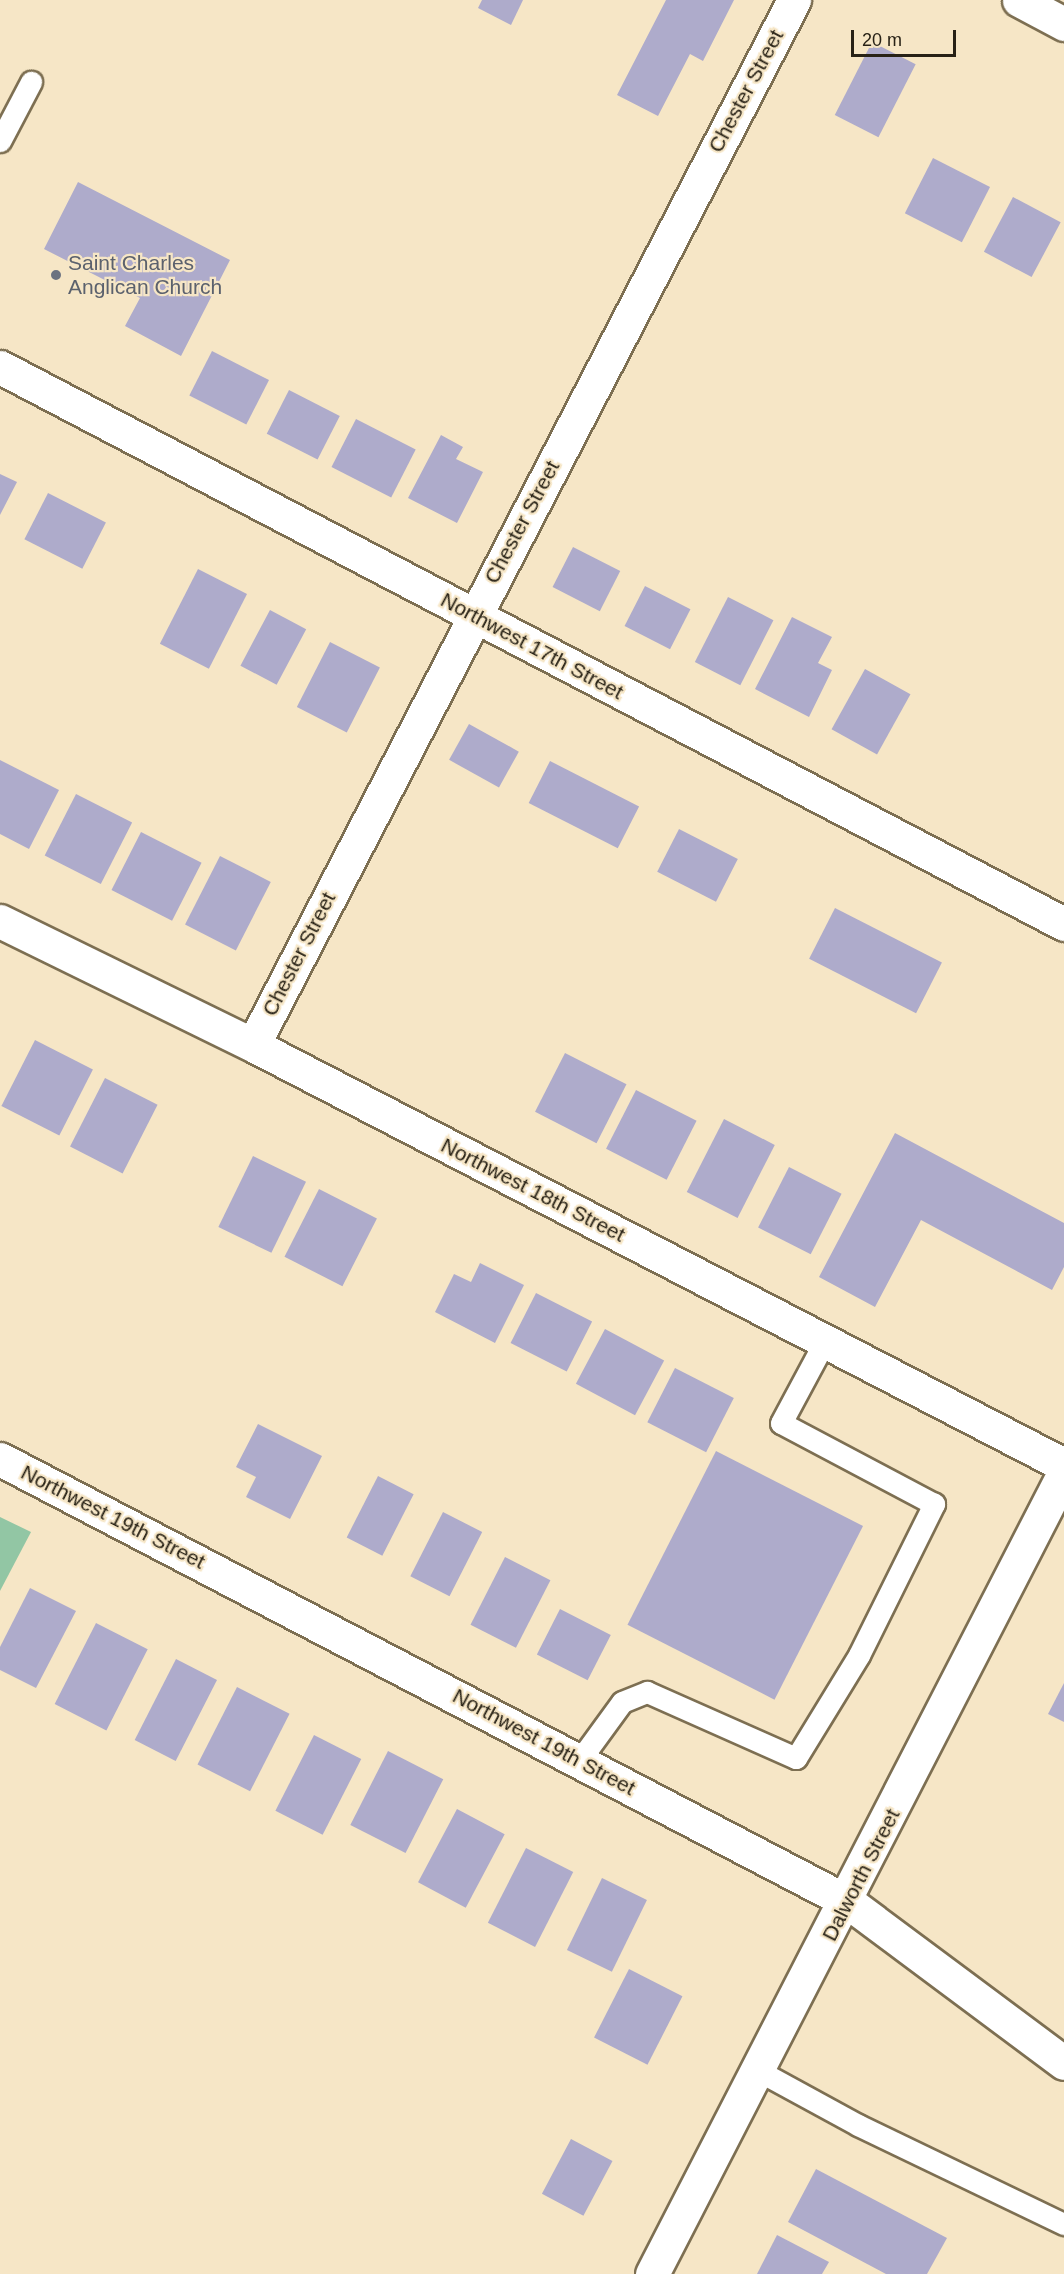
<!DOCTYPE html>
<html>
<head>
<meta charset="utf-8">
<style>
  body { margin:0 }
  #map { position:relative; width:1064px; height:2274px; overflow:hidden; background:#f6e6c6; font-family:Arial,sans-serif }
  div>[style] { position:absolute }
  .green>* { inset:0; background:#92c6a4 }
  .building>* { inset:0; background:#aeabcb; transform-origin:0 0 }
  .roads { filter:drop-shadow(2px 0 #7d6f52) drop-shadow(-2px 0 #7d6f52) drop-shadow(0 2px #7d6f52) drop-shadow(0 -2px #7d6f52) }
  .service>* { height:21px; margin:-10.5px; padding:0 10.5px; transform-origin:10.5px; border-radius:10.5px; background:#fff }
  .minor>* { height:33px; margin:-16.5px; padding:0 16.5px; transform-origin:16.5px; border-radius:16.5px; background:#fff }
  .tertiary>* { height:33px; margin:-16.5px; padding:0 16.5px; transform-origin:16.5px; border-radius:16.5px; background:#fff }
  .dots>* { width:16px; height:16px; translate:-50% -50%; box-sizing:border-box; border:3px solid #f6e6c6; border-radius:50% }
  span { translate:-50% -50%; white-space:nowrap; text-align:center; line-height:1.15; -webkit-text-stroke:4.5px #f6e6c6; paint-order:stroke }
  .street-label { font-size:21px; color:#282216 }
  .worship-label { font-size:21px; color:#5b616d }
  .left { translate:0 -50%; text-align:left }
  .scale { position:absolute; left:851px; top:30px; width:105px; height:27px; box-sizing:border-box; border:3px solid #282216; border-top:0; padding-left:8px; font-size:18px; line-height:21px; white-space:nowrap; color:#282216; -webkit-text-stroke:4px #f6e6c6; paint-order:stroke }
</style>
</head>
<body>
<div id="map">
  <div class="green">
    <div style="clip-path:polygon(0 1517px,31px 1532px,0 1591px)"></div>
  </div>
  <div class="building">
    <div style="clip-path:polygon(482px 0,523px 0,511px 25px,478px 8px)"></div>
    <div style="clip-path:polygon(666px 0,734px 0,703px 61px,690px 54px,658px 116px,617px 95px)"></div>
    <div style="left:872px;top:42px;width:49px;height:82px;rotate:27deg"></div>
    <div style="left:933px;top:158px;width:64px;height:62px;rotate:27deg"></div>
    <div style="clip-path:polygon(78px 182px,230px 260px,181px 356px,125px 326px,140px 298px,44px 249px)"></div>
    <div style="left:1013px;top:197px;width:54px;height:62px;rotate:28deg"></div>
    <div style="left:212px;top:351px;width:64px;height:50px;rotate:27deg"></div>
    <div style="left:289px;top:390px;width:57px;height:49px;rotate:27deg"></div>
    <div style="left:356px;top:419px;width:67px;height:54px;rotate:27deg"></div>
    <div style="clip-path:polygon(441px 435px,463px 447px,456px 459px,483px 472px,457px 523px,408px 498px)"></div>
    <div style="clip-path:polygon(0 474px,17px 482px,0 515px)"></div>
    <div style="left:48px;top:493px;width:65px;height:52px;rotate:27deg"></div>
    <div style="left:573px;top:547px;width:53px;height:45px;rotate:27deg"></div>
    <div style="left:198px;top:569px;width:55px;height:84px;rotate:27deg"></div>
    <div style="left:645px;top:586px;width:51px;height:45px;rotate:27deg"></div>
    <div style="left:728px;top:597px;width:51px;height:73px;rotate:27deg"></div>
    <div style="left:270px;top:610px;width:41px;height:63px;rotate:28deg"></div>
    <div style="clip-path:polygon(792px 617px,832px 637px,818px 663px,832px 670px,809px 717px,755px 689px)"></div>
    <div style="left:330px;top:642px;width:56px;height:73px;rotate:27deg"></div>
    <div style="left:865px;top:669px;width:52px;height:69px;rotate:29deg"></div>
    <div style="left:469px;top:724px;width:57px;height:41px;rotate:29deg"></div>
    <div style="clip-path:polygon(0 760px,59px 790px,29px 849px,0 834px)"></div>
    <div style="left:550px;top:761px;width:100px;height:47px;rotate:27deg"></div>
    <div style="left:76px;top:794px;width:63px;height:69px;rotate:27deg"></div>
    <div style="left:679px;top:829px;width:66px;height:48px;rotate:27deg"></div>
    <div style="left:141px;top:832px;width:68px;height:65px;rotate:27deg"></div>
    <div style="left:220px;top:856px;width:57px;height:77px;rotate:27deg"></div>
    <div style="left:835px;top:908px;width:120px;height:57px;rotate:27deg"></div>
    <div style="left:35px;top:1040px;width:65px;height:74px;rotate:27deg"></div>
    <div style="left:565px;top:1053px;width:69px;height:66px;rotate:27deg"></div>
    <div style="left:105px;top:1078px;width:59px;height:77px;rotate:27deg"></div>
    <div style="left:636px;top:1090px;width:68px;height:66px;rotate:27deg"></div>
    <div style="left:724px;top:1119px;width:57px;height:82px;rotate:27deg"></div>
    <div style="clip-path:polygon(895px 1133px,1064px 1223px,1064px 1267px,1052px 1290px,921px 1220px,875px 1307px,819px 1277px)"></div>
    <div style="left:253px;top:1156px;width:59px;height:79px;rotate:26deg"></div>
    <div style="left:789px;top:1167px;width:59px;height:68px;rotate:27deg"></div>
    <div style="left:319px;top:1189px;width:65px;height:76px;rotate:27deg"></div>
    <div style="clip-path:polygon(480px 1263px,524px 1285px,495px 1343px,435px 1312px,454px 1274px,471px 1282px)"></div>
    <div style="left:536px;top:1293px;width:63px;height:56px;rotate:27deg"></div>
    <div style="left:605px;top:1329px;width:67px;height:62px;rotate:28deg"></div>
    <div style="left:675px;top:1368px;width:66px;height:61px;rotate:27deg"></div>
    <div style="clip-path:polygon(258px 1424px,322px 1456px,290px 1519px,246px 1497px,256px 1477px,236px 1467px)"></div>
    <div style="left:716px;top:1451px;width:165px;height:195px;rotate:27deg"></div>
    <div style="left:378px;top:1476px;width:40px;height:69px;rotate:27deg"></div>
    <div style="left:443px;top:1512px;width:44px;height:72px;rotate:27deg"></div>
    <div style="left:505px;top:1557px;width:51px;height:76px;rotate:27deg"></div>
    <div style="clip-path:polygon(30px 1588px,76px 1611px,36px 1688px,0 1670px,0 1647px)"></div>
    <div style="left:560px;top:1609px;width:57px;height:51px;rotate:27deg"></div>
    <div style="left:96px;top:1623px;width:58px;height:91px;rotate:27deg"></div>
    <div style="left:176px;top:1659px;width:46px;height:91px;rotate:27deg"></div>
    <div style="clip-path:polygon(1064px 1683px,1064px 1722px,1048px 1714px)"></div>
    <div style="left:237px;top:1687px;width:59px;height:87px;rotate:27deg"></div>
    <div style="left:314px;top:1735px;width:53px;height:85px;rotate:27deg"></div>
    <div style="left:388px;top:1751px;width:62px;height:83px;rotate:27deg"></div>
    <div style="left:457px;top:1809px;width:54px;height:83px;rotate:28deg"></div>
    <div style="left:526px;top:1848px;width:53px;height:84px;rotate:27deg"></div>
    <div style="left:602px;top:1878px;width:50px;height:80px;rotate:26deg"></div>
    <div style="left:629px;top:1969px;width:60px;height:77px;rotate:27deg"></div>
    <div style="left:571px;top:2139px;width:47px;height:62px;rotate:28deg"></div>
    <div style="clip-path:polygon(816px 2169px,947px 2238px,927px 2274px,886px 2274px,788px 2222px)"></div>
    <div style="clip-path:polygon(777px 2235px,829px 2262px,822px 2274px,757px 2274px)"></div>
  </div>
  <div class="roads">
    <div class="service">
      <div style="left:0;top:141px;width:67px;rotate:-62.3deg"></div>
      <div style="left:579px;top:1761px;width:73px;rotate:-53.9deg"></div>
      <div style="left:622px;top:1702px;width:27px;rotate:-22deg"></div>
      <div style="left:647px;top:1692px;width:163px;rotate:23.9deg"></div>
      <div style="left:796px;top:1758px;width:121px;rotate:-58.5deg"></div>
      <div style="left:859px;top:1655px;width:169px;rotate:-63.6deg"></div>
      <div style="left:934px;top:1504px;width:173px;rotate:-152.1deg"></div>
      <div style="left:781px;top:1423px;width:93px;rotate:-61.8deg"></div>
      <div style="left:759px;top:2071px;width:113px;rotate:28.6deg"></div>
      <div style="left:858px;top:2125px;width:229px;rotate:25.7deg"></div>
    </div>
    <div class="minor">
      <div style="left:1019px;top:0;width:51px;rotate:28.1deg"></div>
      <div style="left:0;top:367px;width:1201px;rotate:27.63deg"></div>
      <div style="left:0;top:921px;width:282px;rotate:26.1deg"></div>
      <div style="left:253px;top:1045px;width:913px;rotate:27.38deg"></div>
      <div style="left:253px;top:1045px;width:1177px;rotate:-62.63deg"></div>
    </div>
    <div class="tertiary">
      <div style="left:0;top:1459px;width:957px;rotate:27.58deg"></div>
      <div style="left:848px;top:1902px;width:269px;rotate:36.7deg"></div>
      <div style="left:652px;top:2274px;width:901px;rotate:-62.78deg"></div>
    </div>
  </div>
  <div class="dots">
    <div style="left:56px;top:275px;background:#6b7280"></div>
  </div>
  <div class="street-label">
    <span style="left:746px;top:91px;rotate:-62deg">Chester Street</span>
    <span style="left:522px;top:522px;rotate:-62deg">Chester Street</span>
    <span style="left:532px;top:646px;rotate:28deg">Northwest 17th Street</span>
    <span style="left:299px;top:954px;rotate:-63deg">Chester Street</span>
    <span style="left:533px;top:1190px;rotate:27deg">Northwest 18th Street</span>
    <span style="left:113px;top:1517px;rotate:27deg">Northwest 19th Street</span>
    <span style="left:544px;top:1742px;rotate:28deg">Northwest 19th Street</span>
    <span style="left:861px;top:1875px;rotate:-63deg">Dalworth Street</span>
  </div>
  <div class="worship-label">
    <span class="left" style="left:68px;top:275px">Saint Charles<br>Anglican Church</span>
  </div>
  <div class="scale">20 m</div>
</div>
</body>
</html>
